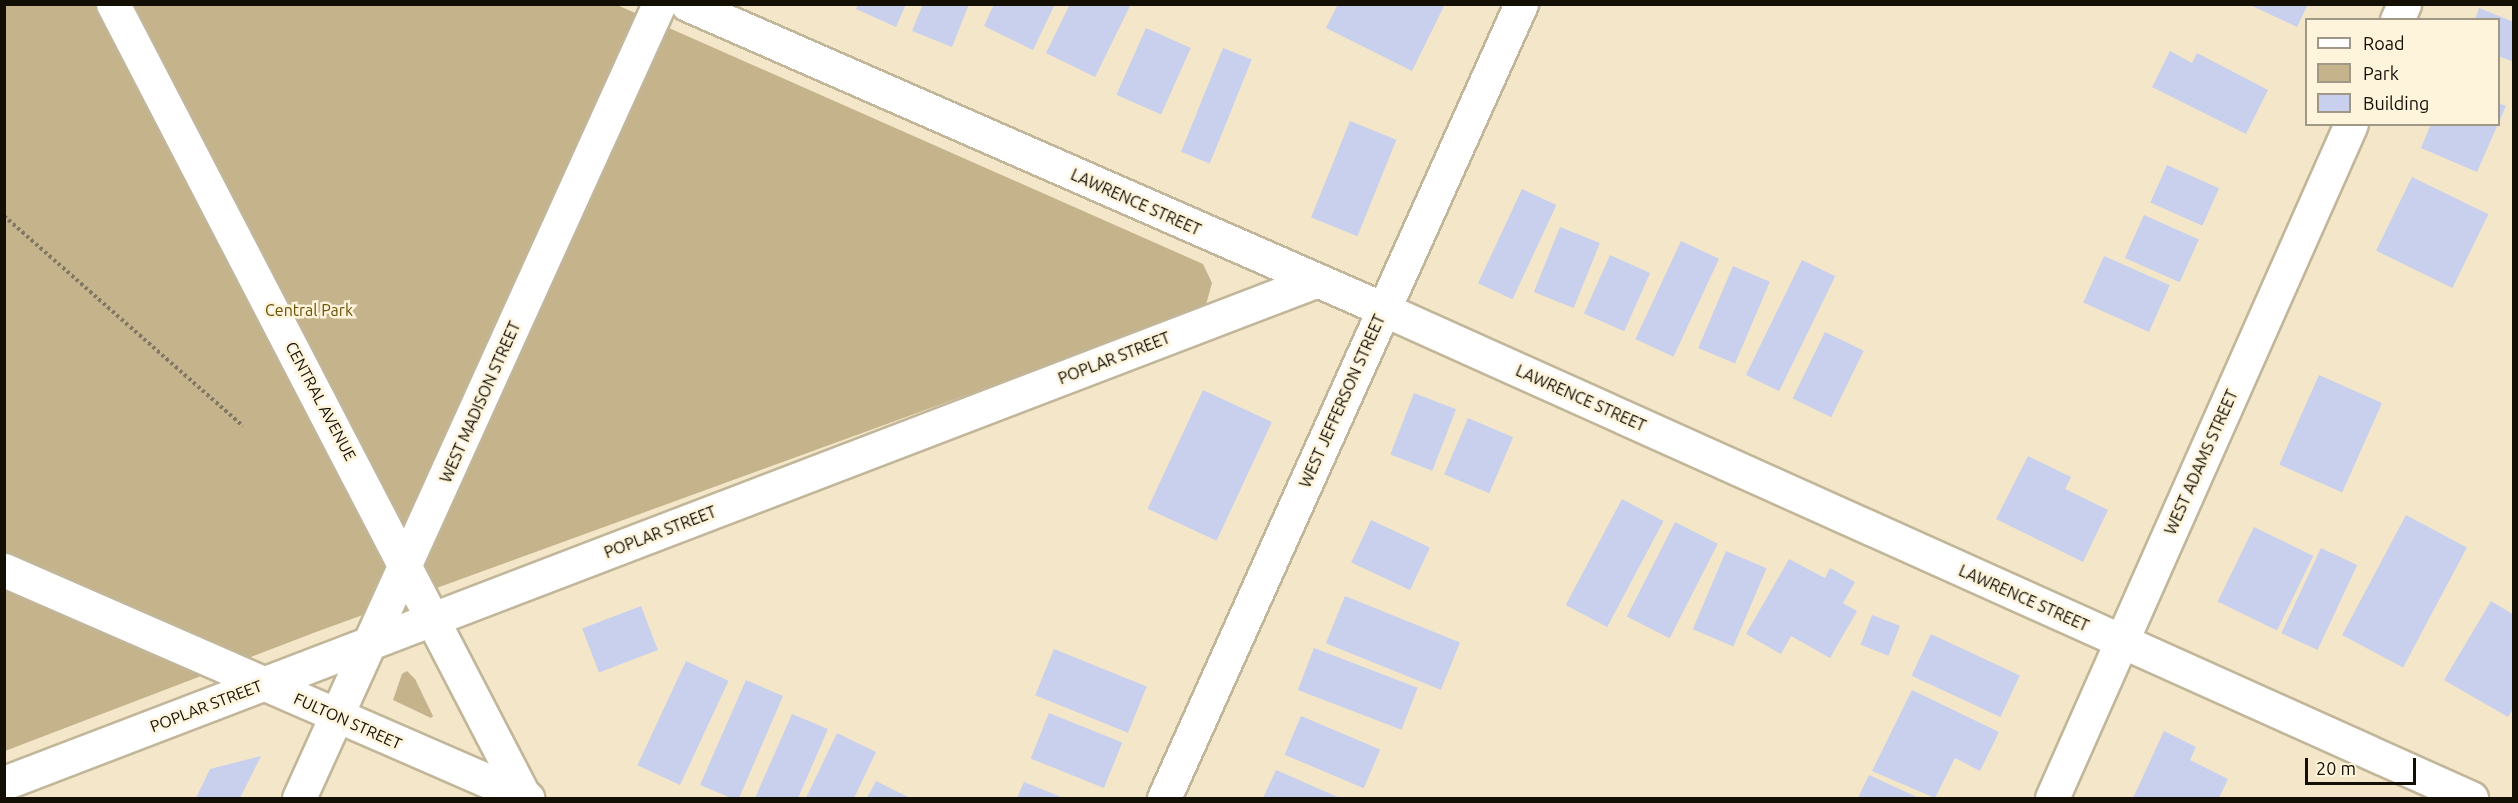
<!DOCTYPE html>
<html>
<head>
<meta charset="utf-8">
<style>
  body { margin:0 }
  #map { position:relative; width:2518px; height:803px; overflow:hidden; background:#f3e6c9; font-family:Ubuntu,sans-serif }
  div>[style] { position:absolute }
  .green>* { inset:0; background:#c4b38b }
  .building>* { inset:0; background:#c9d0ed; transform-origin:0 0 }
  .path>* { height:4px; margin-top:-2px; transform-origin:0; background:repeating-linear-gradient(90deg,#807865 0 3px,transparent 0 6px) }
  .roads { filter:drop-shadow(2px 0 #c2b69a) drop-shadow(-2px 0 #c2b69a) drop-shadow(0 2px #c2b69a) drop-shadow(0 -2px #c2b69a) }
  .minor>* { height:33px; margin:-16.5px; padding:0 16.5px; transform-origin:16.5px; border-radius:16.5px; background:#fff }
  .tertiary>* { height:33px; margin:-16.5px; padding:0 16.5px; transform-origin:16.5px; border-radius:16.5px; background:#fff }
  span { translate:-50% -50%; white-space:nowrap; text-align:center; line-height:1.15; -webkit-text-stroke:5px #fef4dc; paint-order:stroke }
  .street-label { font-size:16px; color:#130f05 }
  .park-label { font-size:16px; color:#6a5108 }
  .frame { position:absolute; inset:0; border:6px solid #130f05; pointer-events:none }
  .legend { position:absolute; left:2305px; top:18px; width:195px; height:108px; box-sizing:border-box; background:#fef4dc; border:2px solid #a09886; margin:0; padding:8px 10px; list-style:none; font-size:18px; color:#130f05 }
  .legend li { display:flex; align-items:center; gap:12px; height:30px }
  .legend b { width:30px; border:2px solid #a09886 }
  .scale { position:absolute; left:2305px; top:758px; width:111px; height:27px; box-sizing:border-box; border:3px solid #130f05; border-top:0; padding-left:8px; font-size:18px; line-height:21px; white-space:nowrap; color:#130f05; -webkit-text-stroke:4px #fef4dc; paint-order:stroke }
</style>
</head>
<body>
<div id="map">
  <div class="green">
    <div style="clip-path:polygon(5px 5px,617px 5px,1203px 264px,1212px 283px,1205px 308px,316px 632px,5px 751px)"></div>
    <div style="clip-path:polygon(407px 671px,415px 679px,433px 716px,431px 718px,393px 700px,402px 674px)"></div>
  </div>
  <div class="building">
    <div style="clip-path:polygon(858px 4px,906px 4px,896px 27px,856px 9px)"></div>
    <div style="clip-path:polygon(923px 4px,969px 4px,952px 47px,912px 31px)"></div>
    <div style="clip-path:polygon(994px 4px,1055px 4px,1033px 50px,984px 26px)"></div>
    <div style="clip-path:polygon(1070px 4px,1131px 4px,1095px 77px,1046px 53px)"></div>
    <div style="clip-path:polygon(1338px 4px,1445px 4px,1412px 71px,1326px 28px)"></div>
    <div style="clip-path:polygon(2248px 4px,2308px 4px,2297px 27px)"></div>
    <div style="clip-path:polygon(2479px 8px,2514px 22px,2514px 62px,2498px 56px,2498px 20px,2475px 20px)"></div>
    <div style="left:1146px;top:28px;width:49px;height:73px;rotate:24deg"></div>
    <div style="left:1223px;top:48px;width:31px;height:112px;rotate:22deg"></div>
    <div style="clip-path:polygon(2170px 51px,2192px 63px,2197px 53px,2268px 90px,2246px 134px,2152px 87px)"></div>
    <div style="clip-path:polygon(2498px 103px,2506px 106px,2498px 124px)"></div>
    <div style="left:1350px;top:121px;width:50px;height:104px;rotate:22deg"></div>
    <div style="clip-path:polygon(2431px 124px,2498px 124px,2477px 172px,2421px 148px)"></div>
    <div style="left:2167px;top:165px;width:57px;height:41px;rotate:24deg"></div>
    <div style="left:2412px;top:177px;width:85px;height:82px;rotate:26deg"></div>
    <div style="left:1522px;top:189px;width:38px;height:104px;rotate:25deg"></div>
    <div style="left:2144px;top:215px;width:60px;height:47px;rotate:24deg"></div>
    <div style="left:1560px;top:227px;width:43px;height:70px;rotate:22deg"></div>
    <div style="left:1681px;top:241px;width:42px;height:108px;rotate:25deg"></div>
    <div style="left:1610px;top:255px;width:44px;height:64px;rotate:24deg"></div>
    <div style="left:2104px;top:256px;width:72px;height:51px;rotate:24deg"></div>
    <div style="left:1802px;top:260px;width:37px;height:128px;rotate:26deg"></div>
    <div style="left:1733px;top:266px;width:40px;height:89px;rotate:23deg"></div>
    <div style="left:1825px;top:332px;width:43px;height:74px;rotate:26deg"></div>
    <div style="left:2319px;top:375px;width:69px;height:98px;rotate:24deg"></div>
    <div style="left:1203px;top:390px;width:76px;height:131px;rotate:25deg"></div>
    <div style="left:1414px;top:393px;width:45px;height:66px;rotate:21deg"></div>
    <div style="left:1468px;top:418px;width:49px;height:61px;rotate:23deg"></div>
    <div style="clip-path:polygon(2028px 456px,2071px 477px,2065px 489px,2108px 510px,2083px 562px,1996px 519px)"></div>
    <div style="left:1622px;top:499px;width:47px;height:120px;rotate:28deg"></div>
    <div style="left:2406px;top:515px;width:69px;height:136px;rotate:28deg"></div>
    <div style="left:1371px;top:520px;width:65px;height:47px;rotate:25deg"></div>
    <div style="left:1675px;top:522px;width:48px;height:106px;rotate:27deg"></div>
    <div style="left:2254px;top:527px;width:66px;height:83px;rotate:26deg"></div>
    <div style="left:2321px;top:548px;width:40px;height:94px;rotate:25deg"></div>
    <div style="left:1726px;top:551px;width:44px;height:85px;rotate:23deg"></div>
    <div style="clip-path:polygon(1789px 559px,1825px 578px,1830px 568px,1855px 582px,1843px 603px,1857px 611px,1830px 658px,1791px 636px,1781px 654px,1746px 634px)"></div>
    <div style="left:1345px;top:596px;width:124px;height:51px;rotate:22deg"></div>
    <div style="clip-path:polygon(2491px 601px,2514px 615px,2514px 707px,2508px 717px,2444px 680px)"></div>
    <div style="left:641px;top:606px;width:47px;height:63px;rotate:69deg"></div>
    <div style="left:1872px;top:615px;width:30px;height:32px;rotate:21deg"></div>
    <div style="left:1931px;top:634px;width:98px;height:46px;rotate:25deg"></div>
    <div style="left:1314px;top:648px;width:111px;height:45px;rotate:21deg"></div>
    <div style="left:1054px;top:649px;width:100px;height:50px;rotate:22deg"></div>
    <div style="left:686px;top:661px;width:47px;height:115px;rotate:25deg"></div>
    <div style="clip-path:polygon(746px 680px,783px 696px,739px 798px,731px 798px,700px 785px)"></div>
    <div style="clip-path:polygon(1912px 690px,1999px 732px,1980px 771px,1955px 758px,1935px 798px,1872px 771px)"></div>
    <div style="left:1049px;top:713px;width:79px;height:49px;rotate:22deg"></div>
    <div style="clip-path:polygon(792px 714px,828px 729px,798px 798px,755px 798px)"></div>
    <div style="left:1301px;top:716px;width:86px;height:42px;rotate:23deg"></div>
    <div style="clip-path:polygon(2164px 731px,2196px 747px,2190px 760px,2228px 779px,2219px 798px,2133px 798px)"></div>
    <div style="clip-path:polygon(837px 733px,876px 752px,854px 798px,806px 798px)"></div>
    <div style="clip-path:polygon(261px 756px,240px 798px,196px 798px,210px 769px)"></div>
    <div style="clip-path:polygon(1276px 770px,1340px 798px,1263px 798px)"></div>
    <div style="clip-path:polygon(1869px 775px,1919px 798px,1858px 798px)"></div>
    <div style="clip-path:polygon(876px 781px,910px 798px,867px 798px)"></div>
    <div style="clip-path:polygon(1024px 782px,1064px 798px,1017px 798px)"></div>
  </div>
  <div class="path">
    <div style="left:4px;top:216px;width:318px;rotate:41.3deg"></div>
  </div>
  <div class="roads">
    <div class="minor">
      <div style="left:687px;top:4px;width:760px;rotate:23.66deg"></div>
      <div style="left:1383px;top:309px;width:1193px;rotate:24.2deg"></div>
      <div style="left:4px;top:570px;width:571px;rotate:23.55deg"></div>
      <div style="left:4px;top:783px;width:1404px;rotate:-20.95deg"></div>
      <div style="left:299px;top:798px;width:872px;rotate:-65.61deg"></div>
      <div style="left:1164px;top:798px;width:871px;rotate:-65.79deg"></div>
    </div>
    <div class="tertiary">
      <div style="left:113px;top:4px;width:895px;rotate:62.58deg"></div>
      <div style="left:2397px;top:20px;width:17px;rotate:-66deg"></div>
      <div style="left:2052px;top:798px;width:737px;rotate:-66.08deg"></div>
    </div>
  </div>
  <div class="street-label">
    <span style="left:1136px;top:202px;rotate:24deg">LAWRENCE STREET</span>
    <span style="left:1114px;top:358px;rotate:-21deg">POPLAR STREET</span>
    <span style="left:1581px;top:398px;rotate:24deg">LAWRENCE STREET</span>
    <span style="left:321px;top:401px;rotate:62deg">CENTRAL AVENUE</span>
    <span style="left:1342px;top:401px;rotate:-66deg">WEST JEFFERSON STREET</span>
    <span style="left:480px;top:402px;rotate:-66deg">WEST MADISON STREET</span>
    <span style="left:2201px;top:462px;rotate:-66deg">WEST ADAMS STREET</span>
    <span style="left:660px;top:532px;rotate:-21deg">POPLAR STREET</span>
    <span style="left:2024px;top:598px;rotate:24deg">LAWRENCE STREET</span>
    <span style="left:206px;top:706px;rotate:-21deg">POPLAR STREET</span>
    <span style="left:348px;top:721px;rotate:24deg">FULTON STREET</span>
  </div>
  <div class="park-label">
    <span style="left:309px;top:310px">Central Park</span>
  </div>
  <div class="frame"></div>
  <ul class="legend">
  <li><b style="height:8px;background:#fff"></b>Road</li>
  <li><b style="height:16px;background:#c4b38b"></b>Park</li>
  <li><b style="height:16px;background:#c9d0ed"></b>Building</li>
  </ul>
  <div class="scale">20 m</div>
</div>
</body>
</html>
